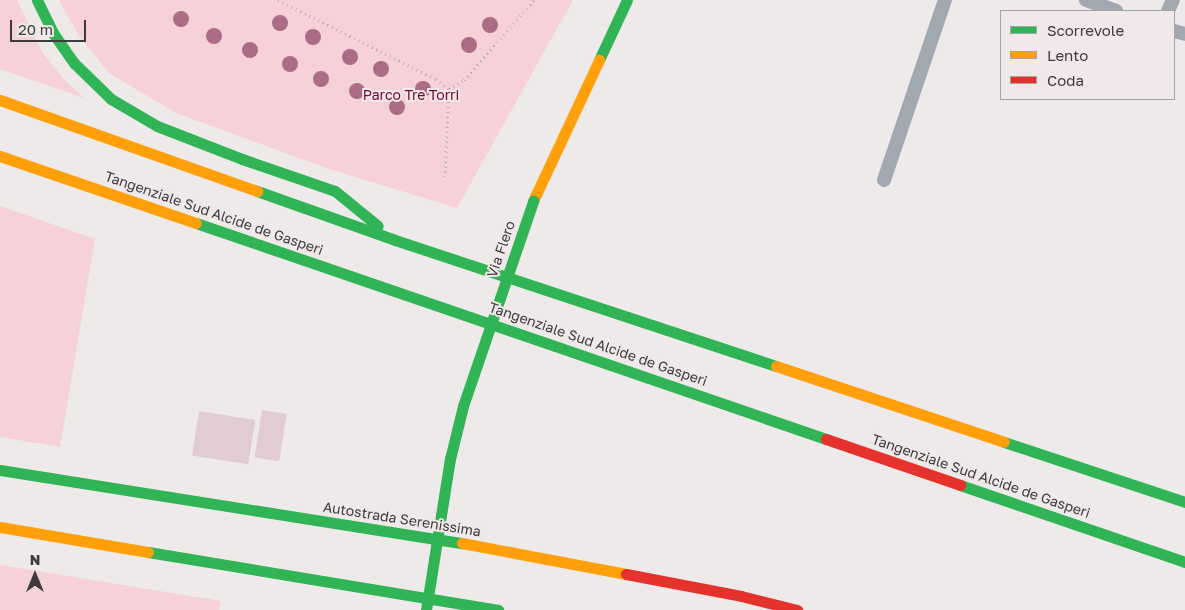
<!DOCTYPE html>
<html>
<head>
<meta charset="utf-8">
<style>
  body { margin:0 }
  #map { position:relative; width:1185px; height:610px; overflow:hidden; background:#eeeaea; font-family:"Golos Text",sans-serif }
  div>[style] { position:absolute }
  .green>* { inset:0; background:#f6d1d7 }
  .building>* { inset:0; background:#e1cdd1; transform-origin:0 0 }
  .path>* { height:3px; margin-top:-1.5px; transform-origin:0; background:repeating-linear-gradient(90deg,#aeb1b5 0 1px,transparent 0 5px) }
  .lane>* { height:14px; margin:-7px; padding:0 7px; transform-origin:7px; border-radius:7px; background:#a1a9b0 }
  .fast>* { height:11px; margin:-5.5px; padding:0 5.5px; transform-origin:5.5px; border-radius:5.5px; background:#30b455 }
  .slow>* { height:11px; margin:-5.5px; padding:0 5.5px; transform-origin:5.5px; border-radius:5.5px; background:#ff9f0a }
  .jam>* { height:11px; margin:-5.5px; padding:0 5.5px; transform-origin:5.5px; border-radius:5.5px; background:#e5322d }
  .fast-bridge>* { height:11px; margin:-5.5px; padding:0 5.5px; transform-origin:5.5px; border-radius:5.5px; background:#30b455 }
  .trees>* { width:16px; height:16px; margin:-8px; border-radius:50%; background:#ab6c85 }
  span { translate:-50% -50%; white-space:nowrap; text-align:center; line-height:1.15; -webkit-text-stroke:4px #f0e8e9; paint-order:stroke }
  .park-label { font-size:14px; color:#750432 }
  .street-label { font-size:14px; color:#3e3b3c }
  .legend { position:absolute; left:1000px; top:10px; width:175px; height:90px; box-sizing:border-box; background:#f0e8e9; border:1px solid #a9a3a4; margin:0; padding:6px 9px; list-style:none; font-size:15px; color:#3e3b3c }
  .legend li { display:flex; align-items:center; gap:10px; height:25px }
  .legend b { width:25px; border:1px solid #a9a3a4 }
  .north { position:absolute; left:10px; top:550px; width:50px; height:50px; -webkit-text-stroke:4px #f0e8e9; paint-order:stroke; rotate:0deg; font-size:14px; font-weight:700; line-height:20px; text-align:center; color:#3e3b3c }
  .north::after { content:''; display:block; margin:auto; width:18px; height:22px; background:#3e3b3c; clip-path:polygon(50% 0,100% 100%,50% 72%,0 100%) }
  .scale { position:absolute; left:10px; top:20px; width:76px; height:22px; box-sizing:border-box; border:2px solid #3e3b3c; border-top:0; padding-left:6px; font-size:15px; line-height:18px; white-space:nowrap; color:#3e3b3c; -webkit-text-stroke:4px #f0e8e9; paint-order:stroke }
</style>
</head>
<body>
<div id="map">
  <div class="green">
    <div style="clip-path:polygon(0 0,17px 0,42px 52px,63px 78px,84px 98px,0 69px)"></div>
    <div style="clip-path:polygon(59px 0,573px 0,457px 208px,329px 169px,176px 113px,109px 73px,79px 36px)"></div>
    <div style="clip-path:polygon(0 206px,95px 239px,60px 447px,0 437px)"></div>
    <div style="clip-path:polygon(0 565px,221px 601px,219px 610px,0 610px)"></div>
  </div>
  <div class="building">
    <div style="left:262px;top:410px;width:25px;height:48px;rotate:9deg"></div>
    <div style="left:199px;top:411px;width:57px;height:45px;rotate:9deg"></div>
  </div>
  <div class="path">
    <div style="left:278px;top:0;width:177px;rotate:26.6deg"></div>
    <div style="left:436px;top:79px;width:16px;rotate:38deg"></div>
    <div style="left:449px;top:89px;width:17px;rotate:-31deg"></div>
    <div style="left:464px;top:80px;width:106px;rotate:-48.8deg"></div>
    <div style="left:445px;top:177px;width:88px;rotate:-87.4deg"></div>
  </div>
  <div class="lane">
    <div style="left:1086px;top:0;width:32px;rotate:20deg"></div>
    <div style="left:1168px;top:11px;width:12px;rotate:-66deg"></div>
    <div style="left:1174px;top:31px;width:11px;rotate:15deg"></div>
    <div style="left:884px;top:180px;width:190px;rotate:-71.3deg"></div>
  </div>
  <div class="fast">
    <div style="left:37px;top:0;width:37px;rotate:64deg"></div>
    <div style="left:53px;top:33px;width:37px;rotate:55deg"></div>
    <div style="left:74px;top:63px;width:52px;rotate:44.2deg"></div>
    <div style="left:111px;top:99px;width:53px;rotate:30.4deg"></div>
    <div style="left:157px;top:126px;width:91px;rotate:21.2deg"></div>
    <div style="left:242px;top:159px;width:98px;rotate:19deg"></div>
    <div style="left:335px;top:191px;width:55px;rotate:39.1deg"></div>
    <div style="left:599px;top:60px;width:66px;rotate:-65deg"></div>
    <div style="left:257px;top:191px;width:146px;rotate:19.5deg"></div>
    <div style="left:395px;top:240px;width:401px;rotate:18.3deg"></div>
    <div style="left:196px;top:223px;width:666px;rotate:18.92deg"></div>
    <div style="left:1004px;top:442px;width:191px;rotate:18.3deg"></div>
    <div style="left:450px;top:459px;width:55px;rotate:-76.2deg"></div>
    <div style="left:0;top:470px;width:468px;rotate:9deg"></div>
    <div style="left:960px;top:485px;width:238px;rotate:18.9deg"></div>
    <div style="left:148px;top:552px;width:355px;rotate:9.4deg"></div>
  </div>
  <div class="slow">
    <div style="left:0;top:100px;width:273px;rotate:19.5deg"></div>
    <div style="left:0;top:156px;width:207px;rotate:18.9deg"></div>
    <div style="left:533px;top:201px;width:156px;rotate:-64.9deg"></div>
    <div style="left:776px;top:366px;width:240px;rotate:18.4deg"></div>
    <div style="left:0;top:527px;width:150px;rotate:9.6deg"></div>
    <div style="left:462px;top:543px;width:167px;rotate:10.7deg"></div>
  </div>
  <div class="jam">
    <div style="left:826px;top:439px;width:142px;rotate:18.9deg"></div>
    <div style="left:626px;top:574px;width:117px;rotate:10.8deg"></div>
    <div style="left:741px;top:596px;width:58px;rotate:14deg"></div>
  </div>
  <div class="fast-bridge">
    <div style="left:463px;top:406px;width:217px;rotate:-71.1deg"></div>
    <div style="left:426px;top:610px;width:153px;rotate:-81deg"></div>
  </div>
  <div class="trees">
    <div style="left:181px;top:19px"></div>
    <div style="left:280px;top:23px"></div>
    <div style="left:490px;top:25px"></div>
    <div style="left:214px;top:36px"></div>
    <div style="left:313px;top:37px"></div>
    <div style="left:469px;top:45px"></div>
    <div style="left:250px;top:50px"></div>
    <div style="left:350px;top:57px"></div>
    <div style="left:290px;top:64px"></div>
    <div style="left:381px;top:69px"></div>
    <div style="left:321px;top:79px"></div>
    <div style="left:423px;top:89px"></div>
    <div style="left:357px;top:91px"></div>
    <div style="left:397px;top:107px"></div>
  </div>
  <div class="park-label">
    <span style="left:411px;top:95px">Parco Tre Torri</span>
  </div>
  <div class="street-label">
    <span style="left:214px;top:213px;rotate:19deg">Tangenziale Sud Alcide de Gasperi</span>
    <span style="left:501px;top:249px;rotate:-71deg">Via Flero</span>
    <span style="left:598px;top:344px;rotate:19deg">Tangenziale Sud Alcide de Gasperi</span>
    <span style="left:981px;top:476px;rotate:19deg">Tangenziale Sud Alcide de Gasperi</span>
    <span style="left:402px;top:519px;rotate:9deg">Autostrada Serenissima</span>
  </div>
  <ul class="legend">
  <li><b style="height:6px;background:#30b455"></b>Scorrevole</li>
  <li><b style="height:6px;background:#ff9f0a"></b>Lento</li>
  <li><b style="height:6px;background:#e5322d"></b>Coda</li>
  </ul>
  <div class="north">N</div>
  <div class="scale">20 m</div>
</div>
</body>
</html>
